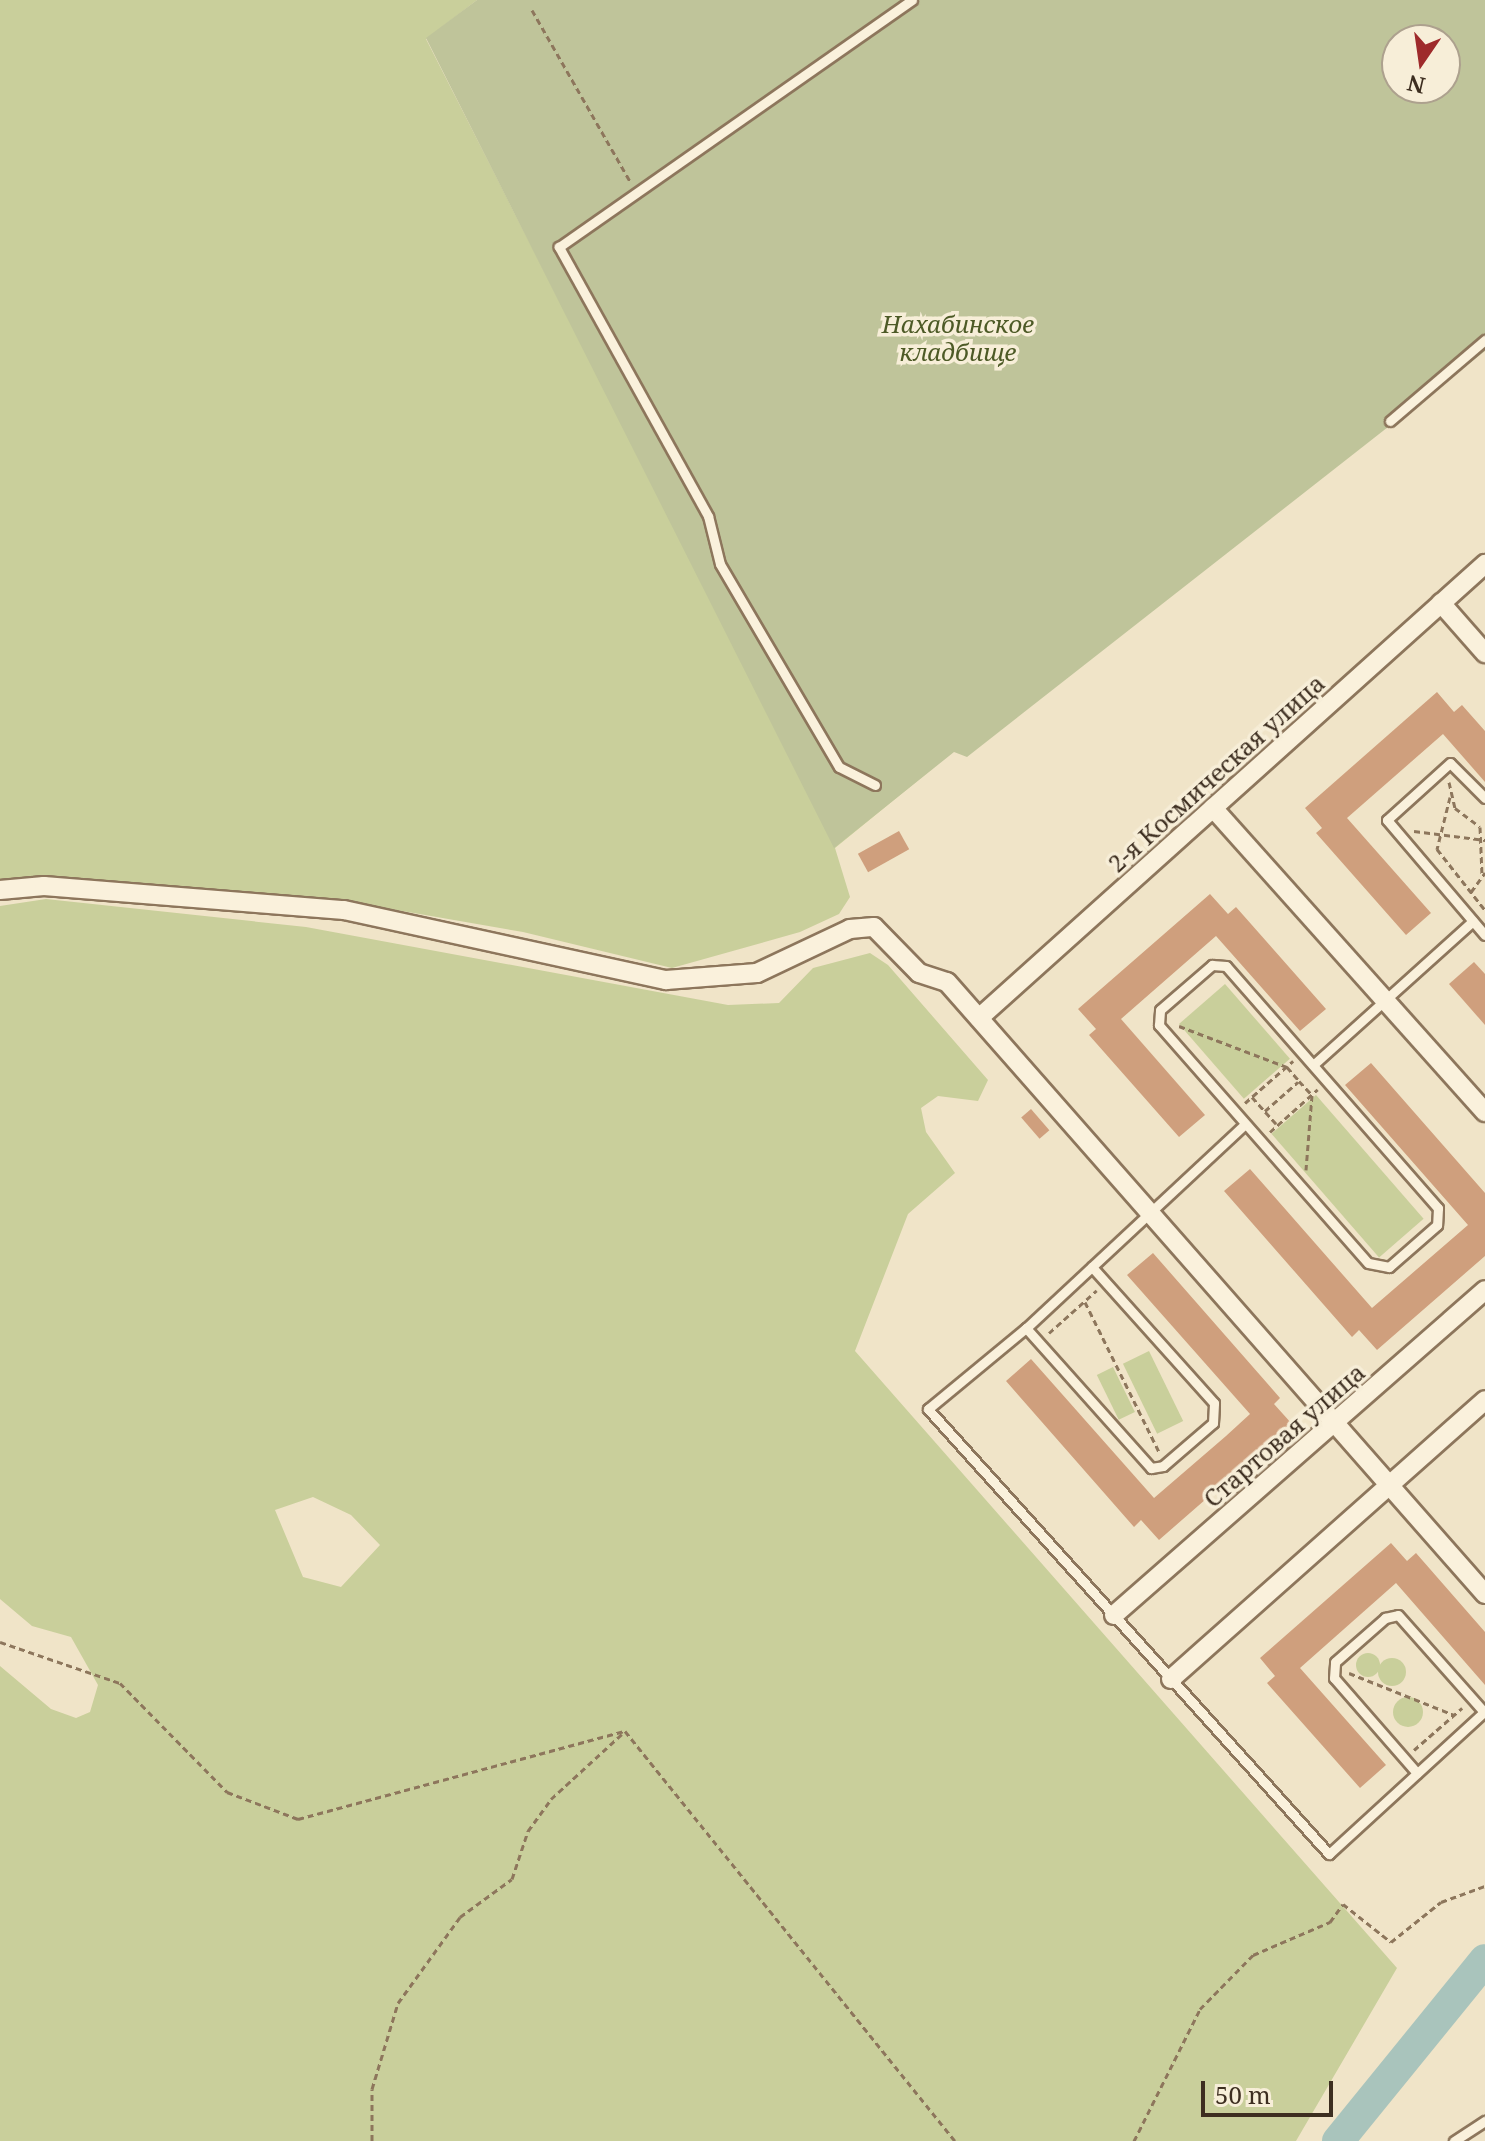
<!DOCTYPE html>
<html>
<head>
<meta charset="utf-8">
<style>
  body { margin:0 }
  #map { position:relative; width:1485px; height:2141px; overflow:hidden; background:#f0e4c8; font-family:"Noto Serif",serif }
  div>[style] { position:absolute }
  .green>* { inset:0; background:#c9cf9b; transform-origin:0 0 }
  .round { border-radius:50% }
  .cemetery>* { inset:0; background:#bfc49a }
  .river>* { height:32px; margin:-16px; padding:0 16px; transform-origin:16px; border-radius:16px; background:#a9c4bc }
  .building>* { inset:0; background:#cf9f7d; transform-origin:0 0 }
  .path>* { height:3px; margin-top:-1.5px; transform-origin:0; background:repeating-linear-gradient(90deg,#8d765c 0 6px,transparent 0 10px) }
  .roads { filter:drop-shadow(2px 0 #8d765c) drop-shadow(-2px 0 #8d765c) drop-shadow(0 2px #8d765c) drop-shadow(0 -2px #8d765c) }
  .lane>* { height:9px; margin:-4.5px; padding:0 4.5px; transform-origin:4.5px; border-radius:4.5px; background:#faf1dc }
  .street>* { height:18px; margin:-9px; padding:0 9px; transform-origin:9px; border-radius:9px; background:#faf1dc }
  span { translate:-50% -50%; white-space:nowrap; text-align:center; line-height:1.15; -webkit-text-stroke:7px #f7eed8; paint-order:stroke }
  .park-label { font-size:24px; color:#4d5a26; font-style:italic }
  .street-label { font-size:24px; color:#3d2e20 }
  .north { position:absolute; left:1381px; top:24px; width:80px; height:80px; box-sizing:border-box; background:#f7eed8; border:2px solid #ada18e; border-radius:50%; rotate:193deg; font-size:22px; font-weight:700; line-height:32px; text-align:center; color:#3d2e20 }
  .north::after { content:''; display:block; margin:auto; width:28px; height:36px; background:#9e2a2b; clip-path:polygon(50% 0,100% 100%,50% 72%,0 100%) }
  .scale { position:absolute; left:1201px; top:2081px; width:132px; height:36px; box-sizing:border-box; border:4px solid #3d2e20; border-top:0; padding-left:10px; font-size:24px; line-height:28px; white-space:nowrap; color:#3d2e20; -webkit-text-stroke:6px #f7eed8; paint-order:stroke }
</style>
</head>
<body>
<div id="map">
  <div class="green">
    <div style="clip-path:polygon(evenodd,0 0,477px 0,426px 39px,744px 664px,688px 348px,1485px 0,1485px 318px,835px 848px,850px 897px,839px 914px,800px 932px,672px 968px,523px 932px,339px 900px,58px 877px,0 882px,0 0,1397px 40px,1445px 40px,1445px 88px,1397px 88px,1397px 40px)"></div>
    <div style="clip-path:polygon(evenodd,46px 899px,306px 927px,728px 1005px,779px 1003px,813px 968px,870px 953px,888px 965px,988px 1080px,978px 1101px,938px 1096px,921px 1108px,926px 1132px,955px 1173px,908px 1214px,855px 1351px,1397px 1968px,1296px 2141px,0 2141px,0 1666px,51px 1709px,76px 1718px,90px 1712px,98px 1685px,71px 1637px,32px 1626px,0 1599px,0 906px,46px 899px,313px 1497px,351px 1515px,380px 1545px,341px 1587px,303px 1577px,275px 1510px,313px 1497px)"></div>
    <div style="left:1225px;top:984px;width:99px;height:61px;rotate:49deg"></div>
    <div style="left:1316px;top:1095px;width:164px;height:59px;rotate:49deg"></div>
    <div style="left:1149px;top:1351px;width:78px;height:29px;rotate:64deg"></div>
    <div style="left:1113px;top:1367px;width:50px;height:18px;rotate:64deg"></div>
    <div class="round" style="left:1356px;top:1653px;width:24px;height:24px"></div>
    <div class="round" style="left:1378px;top:1658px;width:28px;height:28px"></div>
    <div class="round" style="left:1393px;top:1697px;width:30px;height:30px"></div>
  </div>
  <div class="cemetery">
    <div style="clip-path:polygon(evenodd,477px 0,1485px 0,1485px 351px,967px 757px,954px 752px,834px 848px,426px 38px,477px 0,1397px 40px,1445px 40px,1445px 88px,1397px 88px,1397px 40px)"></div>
  </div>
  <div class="river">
    <div style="left:1338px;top:2141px;width:233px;rotate:-50.9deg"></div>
  </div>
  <div class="building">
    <div style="clip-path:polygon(1437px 692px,1454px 712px,1462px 705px,1485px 731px,1485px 782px,1443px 734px,1347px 818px,1431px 913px,1406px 935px,1316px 833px,1322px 828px,1305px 808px)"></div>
    <div style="left:899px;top:831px;width:21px;height:47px;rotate:61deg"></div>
    <div style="clip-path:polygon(1210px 894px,1228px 914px,1236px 907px,1326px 1009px,1300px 1031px,1216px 936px,1153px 991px,1121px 1019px,1205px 1115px,1179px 1137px,1089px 1035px,1096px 1029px,1078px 1009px)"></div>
    <div style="clip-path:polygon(1474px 962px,1485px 974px,1485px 1025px,1449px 984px)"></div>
    <div style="clip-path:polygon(1371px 1063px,1485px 1193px,1485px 1256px,1377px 1350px,1359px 1330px,1352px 1337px,1224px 1191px,1250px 1169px,1372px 1308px,1468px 1225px,1345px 1085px)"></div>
    <div style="left:1031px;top:1109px;width:28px;height:13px;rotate:49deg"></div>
    <div style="clip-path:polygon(1153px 1253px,1280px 1398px,1274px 1404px,1292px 1424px,1159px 1540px,1141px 1520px,1134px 1527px,1006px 1381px,1031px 1359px,1154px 1498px,1226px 1436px,1250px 1414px,1127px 1275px)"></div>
    <div style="clip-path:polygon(1391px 1543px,1407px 1561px,1416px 1553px,1485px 1632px,1485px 1685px,1396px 1583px,1300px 1668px,1386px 1765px,1360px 1788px,1267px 1683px,1275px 1676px,1260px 1658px)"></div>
  </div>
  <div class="path">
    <div style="left:532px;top:10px;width:199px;rotate:60.2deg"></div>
    <div style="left:1449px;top:782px;width:27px;rotate:77deg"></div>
    <div style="left:1455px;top:808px;width:31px;rotate:37deg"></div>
    <div style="left:1480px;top:827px;width:48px;rotate:87.6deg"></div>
    <div style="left:1450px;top:797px;width:54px;rotate:104deg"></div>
    <div style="left:1437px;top:849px;width:78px;rotate:51.8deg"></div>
    <div style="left:1414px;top:831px;width:72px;rotate:7.2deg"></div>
    <div style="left:1471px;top:892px;width:24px;rotate:-54deg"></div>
    <div style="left:1179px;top:1026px;width:116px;rotate:20.8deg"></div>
    <div style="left:1287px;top:1067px;width:18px;rotate:49deg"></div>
    <div style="left:1299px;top:1081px;width:19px;rotate:47deg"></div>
    <div style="left:1312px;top:1095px;width:75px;rotate:94.6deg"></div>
    <div style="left:1252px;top:1097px;width:36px;rotate:48deg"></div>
    <div style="left:1245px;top:1103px;width:64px;rotate:-41.2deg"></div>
    <div style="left:1265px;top:1111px;width:44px;rotate:-41.3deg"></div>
    <div style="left:1270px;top:1132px;width:64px;rotate:-41.9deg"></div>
    <div style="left:1085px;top:1302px;width:167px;rotate:63.7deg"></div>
    <div style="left:1049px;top:1333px;width:64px;rotate:-41.9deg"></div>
    <div style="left:0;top:1642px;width:127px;rotate:18.9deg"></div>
    <div style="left:120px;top:1683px;width:153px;rotate:45.5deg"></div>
    <div style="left:227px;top:1792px;width:76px;rotate:20.8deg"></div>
    <div style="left:298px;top:1819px;width:339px;rotate:-15.1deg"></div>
    <div style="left:625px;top:1731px;width:526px;rotate:51.17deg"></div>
    <div style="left:1349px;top:1673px;width:113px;rotate:21.8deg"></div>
    <div style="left:1414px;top:1750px;width:64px;rotate:-41.2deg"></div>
    <div style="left:372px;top:2141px;width:52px;rotate:-90deg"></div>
    <div style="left:372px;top:2089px;width:90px;rotate:-73.2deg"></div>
    <div style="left:398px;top:2003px;width:106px;rotate:-54.2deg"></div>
    <div style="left:460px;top:1917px;width:64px;rotate:-36.2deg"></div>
    <div style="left:512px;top:1879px;width:51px;rotate:-71.6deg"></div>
    <div style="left:528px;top:1831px;width:39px;rotate:-54deg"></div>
    <div style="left:551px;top:1799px;width:96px;rotate:-42.5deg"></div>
    <div style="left:1134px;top:2141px;width:148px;rotate:-63.4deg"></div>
    <div style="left:1200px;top:2009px;width:76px;rotate:-45.5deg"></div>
    <div style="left:1253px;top:1955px;width:84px;rotate:-23.2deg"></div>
    <div style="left:1330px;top:1922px;width:22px;rotate:-54deg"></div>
    <div style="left:1343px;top:1904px;width:61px;rotate:38.4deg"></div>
    <div style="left:1391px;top:1942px;width:64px;rotate:-38.7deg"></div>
    <div style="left:1441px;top:1902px;width:47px;rotate:-20deg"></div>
  </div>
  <div class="roads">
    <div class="lane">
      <div style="left:1390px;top:421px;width:125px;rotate:-40.5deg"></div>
      <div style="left:875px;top:785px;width:40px;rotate:-153.4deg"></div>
      <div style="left:839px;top:767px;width:235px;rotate:-120.4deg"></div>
      <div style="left:720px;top:564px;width:49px;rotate:-104deg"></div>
      <div style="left:708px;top:516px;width:308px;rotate:-119deg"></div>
      <div style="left:559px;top:247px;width:431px;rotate:-35deg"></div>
      <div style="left:1485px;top:798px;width:49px;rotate:-135deg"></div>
      <div style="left:1450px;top:763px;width:85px;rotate:137.9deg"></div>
      <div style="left:1387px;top:820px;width:151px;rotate:49.6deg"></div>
      <div style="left:1212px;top:965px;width:14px;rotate:4deg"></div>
      <div style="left:1226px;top:966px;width:322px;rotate:48.8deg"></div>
      <div style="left:1438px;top:1208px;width:17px;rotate:93deg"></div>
      <div style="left:1437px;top:1225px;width:64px;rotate:138.8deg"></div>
      <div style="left:1389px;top:1267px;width:21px;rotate:-169deg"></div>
      <div style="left:1368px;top:1263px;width:317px;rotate:-131.3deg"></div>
      <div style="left:1159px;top:1025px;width:15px;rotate:-86deg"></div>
      <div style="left:1160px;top:1010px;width:69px;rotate:-40.9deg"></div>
      <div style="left:1313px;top:1065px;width:215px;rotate:-42deg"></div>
      <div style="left:1245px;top:1124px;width:299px;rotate:137deg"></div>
      <div style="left:1026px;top:1328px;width:127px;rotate:140.4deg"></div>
      <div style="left:928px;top:1409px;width:599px;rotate:47.98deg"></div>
      <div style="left:1329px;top:1854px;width:212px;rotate:-42.5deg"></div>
      <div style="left:1026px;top:1328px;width:188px;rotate:48.2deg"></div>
      <div style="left:1151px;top:1468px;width:12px;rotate:-9deg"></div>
      <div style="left:1163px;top:1466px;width:66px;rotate:-40.7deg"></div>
      <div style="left:1213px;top:1423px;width:20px;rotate:-87deg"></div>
      <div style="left:1214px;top:1403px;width:183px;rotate:-131.9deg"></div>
      <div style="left:1417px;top:1773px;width:126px;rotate:-131.1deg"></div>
      <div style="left:1334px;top:1678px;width:16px;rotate:-86deg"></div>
      <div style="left:1335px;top:1662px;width:67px;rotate:-41.3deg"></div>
      <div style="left:1385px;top:1618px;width:13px;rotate:-13deg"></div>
      <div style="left:1398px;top:1615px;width:130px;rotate:48.4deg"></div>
      <div style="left:1454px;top:2141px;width:37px;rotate:-33deg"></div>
    </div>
    <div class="street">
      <div style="left:1441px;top:603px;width:67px;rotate:48.7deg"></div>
      <div style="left:1213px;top:808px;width:408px;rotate:48.2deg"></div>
      <div style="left:0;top:890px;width:44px;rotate:-5.2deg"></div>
      <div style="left:44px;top:886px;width:301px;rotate:4.6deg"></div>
      <div style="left:344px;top:910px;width:330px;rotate:12.3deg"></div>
      <div style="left:666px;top:980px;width:91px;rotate:-4.4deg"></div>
      <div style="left:757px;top:973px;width:103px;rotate:-25.3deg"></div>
      <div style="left:850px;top:929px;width:24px;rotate:-5deg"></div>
      <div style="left:874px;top:927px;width:64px;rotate:45.6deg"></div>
      <div style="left:919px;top:973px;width:29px;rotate:18deg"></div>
      <div style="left:947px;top:982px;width:815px;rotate:48.68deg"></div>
      <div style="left:979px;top:1018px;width:680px;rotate:-41.9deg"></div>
      <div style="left:1114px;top:1615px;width:493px;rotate:-41.2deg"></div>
      <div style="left:1171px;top:1679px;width:420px;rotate:-41.6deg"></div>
    </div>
  </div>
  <div class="park-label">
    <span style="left:958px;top:338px">Нахабинское<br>кладбище</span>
  </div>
  <div class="street-label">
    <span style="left:1216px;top:773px;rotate:-42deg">2-я Космическая улица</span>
    <span style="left:1284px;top:1435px;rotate:-41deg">Стартовая улица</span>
  </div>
  <div class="north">N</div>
  <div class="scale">50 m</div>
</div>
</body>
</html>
